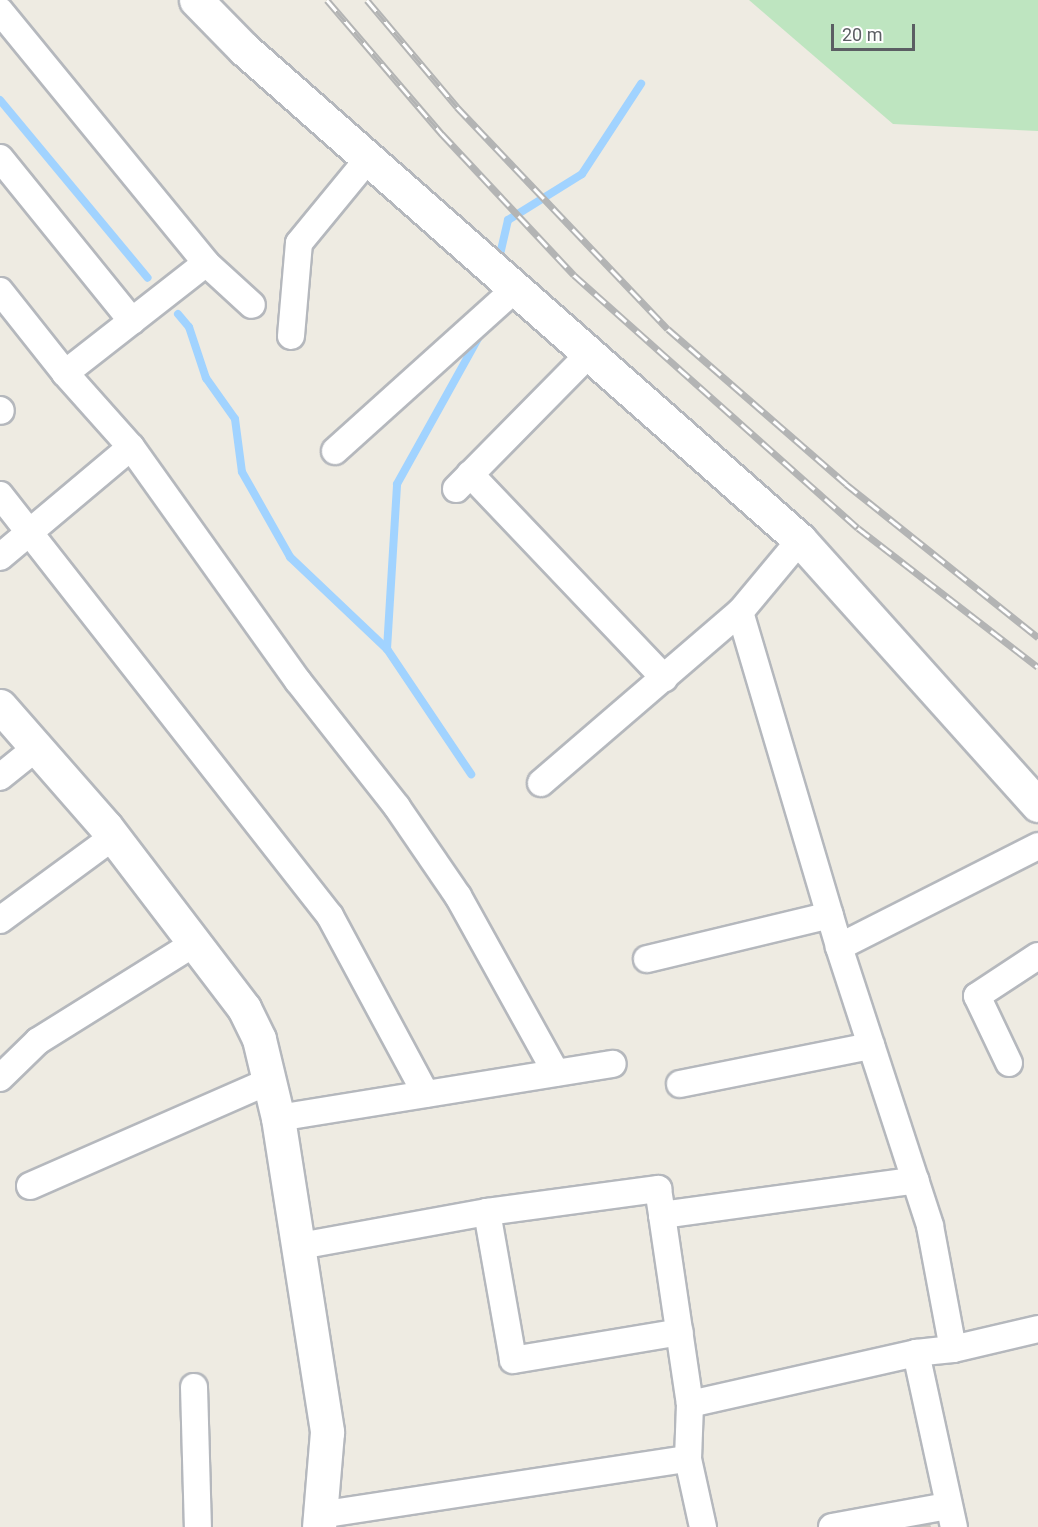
<!DOCTYPE html>
<html>
<head>
<meta charset="utf-8">
<style>
  body { margin:0 }
  #map { position:relative; width:1038px; height:1527px; overflow:hidden; background:#eeebe2; font-family:Roboto,sans-serif }
  div>[style] { position:absolute }
  .green>* { inset:0; background:#bee5c0 }
  .stream>* { height:8px; margin:-4px; padding:0 4px; transform-origin:4px; border-radius:4px; background:#a1d3ff }
  .building>* { inset:0; background:#c8c6bf }
  .roads { filter:drop-shadow(2px 0 #b5b8bd) drop-shadow(-2px 0 #b5b8bd) drop-shadow(0 2px #b5b8bd) drop-shadow(0 -2px #b5b8bd) }
  .street>* { height:26px; margin:-13px; padding:0 13px; transform-origin:13px; border-radius:13px; background:#fff }
  .secondary>* { height:33px; margin:-16.5px; padding:0 16.5px; transform-origin:16.5px; border-radius:16.5px; background:#fff }
  .rail>* { height:7px; margin-top:-3.5px; transform-origin:0; background:repeating-linear-gradient(90deg,#fff 0 14px,#b3b4b4 0 28px); box-sizing:border-box; border-block:2px solid #b3b4b4 }
  span { translate:-50% -50%; white-space:nowrap; text-align:center; line-height:1.15; -webkit-text-stroke:4.5px #fff; paint-order:stroke }
  .scale { position:absolute; left:831px; top:24px; width:84px; height:27px; box-sizing:border-box; border:3px solid #5b5e63; border-top:0; padding-left:8px; font-size:18px; line-height:21px; white-space:nowrap; color:#5b5e63; -webkit-text-stroke:4px #fff; paint-order:stroke }
</style>
</head>
<body>
<div id="map">
  <div class="green">
    <div style="clip-path:polygon(749px 0,1038px 0,1038px 131px,893px 124px)"></div>
  </div>
  <div class="stream">
    <div style="left:0;top:100px;width:231px;rotate:50.3deg"></div>
    <div style="left:498px;top:263px;width:44px;rotate:-76.9deg"></div>
    <div style="left:508px;top:220px;width:87px;rotate:-31.9deg"></div>
    <div style="left:582px;top:174px;width:108px;rotate:-56.8deg"></div>
    <div style="left:178px;top:314px;width:17px;rotate:50deg"></div>
    <div style="left:189px;top:327px;width:54px;rotate:71.6deg"></div>
    <div style="left:206px;top:378px;width:50px;rotate:54.7deg"></div>
    <div style="left:235px;top:419px;width:53px;rotate:82.5deg"></div>
    <div style="left:242px;top:472px;width:98px;rotate:60.5deg"></div>
    <div style="left:290px;top:557px;width:134px;rotate:43.5deg"></div>
    <div style="left:387px;top:649px;width:151px;rotate:56.1deg"></div>
    <div style="left:387px;top:649px;width:165px;rotate:-86.5deg"></div>
    <div style="left:397px;top:484px;width:175px;rotate:-60.9deg"></div>
  </div>
  <div class="building">
    <div style="clip-path:polygon(927px 1514px,931px 1527px,884px 1527px)"></div>
  </div>
  <div class="roads">
    <div class="street">
      <div style="left:0;top:11px;width:325px;rotate:50.7deg"></div>
      <div style="left:206px;top:263px;width:62px;rotate:42.4deg"></div>
      <div style="left:0;top:158px;width:210px;rotate:51deg"></div>
      <div style="left:206px;top:263px;width:179px;rotate:142deg"></div>
      <div style="left:65px;top:373px;width:99px;rotate:48.3deg"></div>
      <div style="left:131px;top:447px;width:287px;rotate:54.5deg"></div>
      <div style="left:298px;top:681px;width:160px;rotate:51.8deg"></div>
      <div style="left:397px;top:807px;width:108px;rotate:55.6deg"></div>
      <div style="left:458px;top:896px;width:202px;rotate:61deg"></div>
      <div style="left:0;top:291px;width:105px;rotate:51.6deg"></div>
      <div style="left:291px;top:336px;width:93px;rotate:-85.1deg"></div>
      <div style="left:299px;top:243px;width:109px;rotate:-50.6deg"></div>
      <div style="left:0;top:410px;width:1px;rotate:45deg"></div>
      <div style="left:335px;top:451px;width:242px;rotate:-42deg"></div>
      <div style="left:470px;top:474px;width:282px;rotate:46.4deg"></div>
      <div style="left:456px;top:489px;width:190px;rotate:-45.4deg"></div>
      <div style="left:0;top:495px;width:535px;rotate:51.91deg"></div>
      <div style="left:330px;top:916px;width:202px;rotate:61.7deg"></div>
      <div style="left:800px;top:540px;width:94px;rotate:129.8deg"></div>
      <div style="left:740px;top:612px;width:349px;rotate:73.5deg"></div>
      <div style="left:839px;top:947px;width:223px;rotate:-26.9deg"></div>
      <div style="left:0;top:557px;width:171px;rotate:-40deg"></div>
      <div style="left:0;top:777px;width:46px;rotate:-38.9deg"></div>
      <div style="left:541px;top:783px;width:262px;rotate:-40.7deg"></div>
      <div style="left:0;top:920px;width:140px;rotate:-36.3deg"></div>
      <div style="left:839px;top:947px;width:293px;rotate:71.9deg"></div>
      <div style="left:930px;top:1226px;width:125px;rotate:79.4deg"></div>
      <div style="left:953px;top:1349px;width:87px;rotate:-13.2deg"></div>
      <div style="left:647px;top:959px;width:188px;rotate:-13.5deg"></div>
      <div style="left:1009px;top:1063px;width:74px;rotate:-115.5deg"></div>
      <div style="left:977px;top:996px;width:73px;rotate:-33.3deg"></div>
      <div style="left:0;top:1078px;width:53px;rotate:-44.2deg"></div>
      <div style="left:38px;top:1041px;width:185px;rotate:-32deg"></div>
      <div style="left:680px;top:1084px;width:195px;rotate:-11.3deg"></div>
      <div style="left:278px;top:1118px;width:339px;rotate:-9.2deg"></div>
      <div style="left:30px;top:1186px;width:263px;rotate:-23.7deg"></div>
      <div style="left:487px;top:1212px;width:150px;rotate:80deg"></div>
      <div style="left:513px;top:1360px;width:169px;rotate:-9.5deg"></div>
      <div style="left:662px;top:1215px;width:191px;rotate:81.6deg"></div>
      <div style="left:300px;top:1246px;width:190px;rotate:-10.3deg"></div>
      <div style="left:487px;top:1212px;width:173px;rotate:-7.7deg"></div>
      <div style="left:658px;top:1189px;width:26px;rotate:81deg"></div>
      <div style="left:662px;top:1215px;width:256px;rotate:-7.8deg"></div>
      <div style="left:953px;top:1349px;width:37px;rotate:174deg"></div>
      <div style="left:916px;top:1353px;width:178px;rotate:77.7deg"></div>
      <div style="left:194px;top:1387px;width:140px;rotate:88.4deg"></div>
      <div style="left:688px;top:1459px;width:70px;rotate:77.6deg"></div>
      <div style="left:320px;top:1515px;width:372px;rotate:-8.7deg"></div>
      <div style="left:688px;top:1459px;width:55px;rotate:-87.9deg"></div>
      <div style="left:690px;top:1404px;width:232px;rotate:-12.7deg"></div>
      <div style="left:832px;top:1527px;width:118px;rotate:-10.3deg"></div>
    </div>
    <div class="secondary">
      <div style="left:196px;top:0;width:69px;rotate:45.6deg"></div>
      <div style="left:244px;top:49px;width:742px;rotate:41.45deg"></div>
      <div style="left:800px;top:540px;width:356px;rotate:48.1deg"></div>
      <div style="left:0;top:706px;width:161px;rotate:48.8deg"></div>
      <div style="left:106px;top:827px;width:228px;rotate:52.7deg"></div>
      <div style="left:244px;top:1008px;width:34px;rotate:64deg"></div>
      <div style="left:259px;top:1039px;width:81px;rotate:76.5deg"></div>
      <div style="left:278px;top:1118px;width:318px;rotate:81.1deg"></div>
      <div style="left:327px;top:1432px;width:95px;rotate:94.8deg"></div>
    </div>
  </div>
  <div class="rail">
    <div style="left:327px;top:0;width:177px;rotate:49.4deg"></div>
    <div style="left:442px;top:134px;width:193px;rotate:46.9deg"></div>
    <div style="left:574px;top:275px;width:380px;rotate:41.7deg"></div>
    <div style="left:858px;top:528px;width:227px;rotate:37.7deg"></div>
    <div style="left:367px;top:0;width:140px;rotate:49.9deg"></div>
    <div style="left:457px;top:107px;width:306px;rotate:46.5deg"></div>
    <div style="left:668px;top:329px;width:236px;rotate:41deg"></div>
    <div style="left:846px;top:484px;width:246px;rotate:38.6deg"></div>
  </div>
  <div class="scale">20 m</div>
</div>
</body>
</html>
